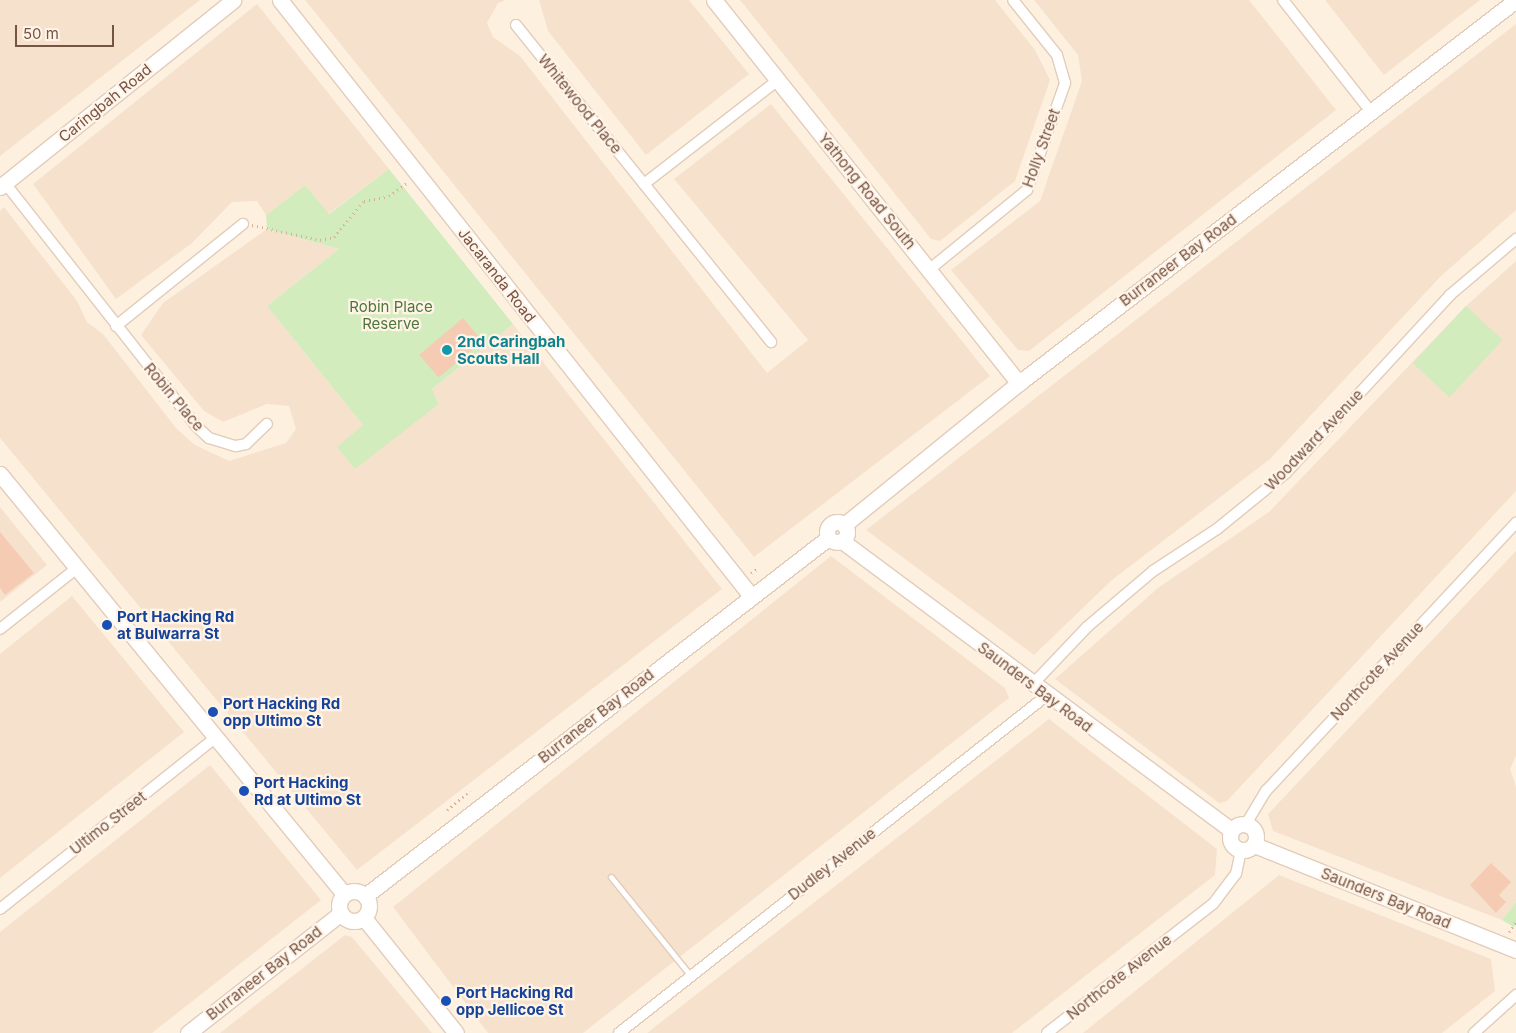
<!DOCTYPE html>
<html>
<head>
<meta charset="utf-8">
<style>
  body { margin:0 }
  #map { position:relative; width:1516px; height:1033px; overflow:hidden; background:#fef0df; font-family:Inter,sans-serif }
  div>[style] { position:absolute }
  .residential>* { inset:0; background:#f6e1cd }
  .green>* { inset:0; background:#d2ecbd; transform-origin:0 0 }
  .building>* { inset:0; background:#f5cbb4; transform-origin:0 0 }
  .path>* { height:2.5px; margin-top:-1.25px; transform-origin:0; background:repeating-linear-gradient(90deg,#daaf98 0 1px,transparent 0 5px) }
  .roads { filter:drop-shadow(1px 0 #e2ccba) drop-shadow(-1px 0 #e2ccba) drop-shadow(0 1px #e2ccba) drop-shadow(0 -1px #e2ccba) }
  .lane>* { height:5px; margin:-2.5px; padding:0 2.5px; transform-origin:2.5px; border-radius:2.5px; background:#fff }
  .street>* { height:10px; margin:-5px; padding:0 5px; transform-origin:5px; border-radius:5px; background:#fff }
  .secondary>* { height:15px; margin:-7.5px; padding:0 7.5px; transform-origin:7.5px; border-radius:7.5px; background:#fff }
  .secondary>.ring { margin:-7.5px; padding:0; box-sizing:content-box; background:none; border:15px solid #fff; border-radius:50% }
  .dots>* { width:14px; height:14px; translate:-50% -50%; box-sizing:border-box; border:2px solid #fff4e7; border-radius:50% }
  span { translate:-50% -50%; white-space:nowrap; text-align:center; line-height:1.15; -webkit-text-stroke:4.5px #fff4e7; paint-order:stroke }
  .street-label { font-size:15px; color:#765445 }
  .park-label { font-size:15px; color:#4e773a }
  .culture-label { font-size:15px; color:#0d838f; font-weight:700 }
  .left { translate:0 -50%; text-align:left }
  .transit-label { font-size:15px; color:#164399; font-weight:700 }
  .scale { position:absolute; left:15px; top:25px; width:99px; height:22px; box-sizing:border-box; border:2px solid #765445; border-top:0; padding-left:6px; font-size:15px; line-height:18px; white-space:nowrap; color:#765445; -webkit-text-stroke:4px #fff4e7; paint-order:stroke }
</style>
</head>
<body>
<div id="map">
  <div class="residential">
    <div style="clip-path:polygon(0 0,200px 0,0 156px)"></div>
    <div style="clip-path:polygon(305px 0,506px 0,498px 3px,487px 23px,493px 37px,520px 56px,767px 373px,808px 340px,674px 179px,771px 104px,990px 376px,754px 557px)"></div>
    <div style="clip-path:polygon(539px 0,689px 0,749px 74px,646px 155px,548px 31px)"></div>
    <div style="clip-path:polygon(740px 0,995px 0,1035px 50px,1050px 80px,1015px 181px,940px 241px,931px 239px)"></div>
    <div style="clip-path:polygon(1034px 0,1249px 0,1336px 110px,1029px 351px,1018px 350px,951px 270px,1040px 201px,1082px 81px,1078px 55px)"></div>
    <div style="clip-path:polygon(1325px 0,1480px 0,1384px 75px)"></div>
    <div style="clip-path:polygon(257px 4px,389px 169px,328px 214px,305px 185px,266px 215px,257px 201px,232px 202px,192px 243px,116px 299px,33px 184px)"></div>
    <div style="clip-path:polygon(1516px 24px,1516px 210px,1441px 276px,1270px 459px,1112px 580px,1034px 655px,866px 530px)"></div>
    <div style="clip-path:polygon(4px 207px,77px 301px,87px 322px,103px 334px,176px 428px,195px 445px,229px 461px,286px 443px,296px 429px,289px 406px,267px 404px,223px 422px,204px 411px,141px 335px,163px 303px,267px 229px,339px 249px,267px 306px,363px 425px,439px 403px,432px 389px,513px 324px,722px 589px,357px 870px,0 438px,0 211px)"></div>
    <div style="clip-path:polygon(1516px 261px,1516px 491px,1227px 801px,1219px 803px,1055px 679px,1158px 588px,1269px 512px,1466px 306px)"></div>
    <div style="clip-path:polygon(0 507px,47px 565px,0 602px)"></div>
    <div style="clip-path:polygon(1516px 551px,1516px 756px,1510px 769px,1516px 787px,1516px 902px,1502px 920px,1273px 831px,1268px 814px)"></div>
    <div style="clip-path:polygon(831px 556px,1005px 688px,1009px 698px,583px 1033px,488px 1033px,393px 907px)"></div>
    <div style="clip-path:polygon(72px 596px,184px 732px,0 878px,0 654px)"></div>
    <div style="clip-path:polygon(1049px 719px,1217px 849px,1215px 875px,1012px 1033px,647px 1033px)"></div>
    <div style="clip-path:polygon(210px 765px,321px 900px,152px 1033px,0 1033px,0 932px)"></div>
    <div style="clip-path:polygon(1279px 875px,1491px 959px,1495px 991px,1442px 1033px,1083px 1033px)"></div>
    <div style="clip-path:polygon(345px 935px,352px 937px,432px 1033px,220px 1033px)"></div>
  </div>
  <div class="green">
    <div style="clip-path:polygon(389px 169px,513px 324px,432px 389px,439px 404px,355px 469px,337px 447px,363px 425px,267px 306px,339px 249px,267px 229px,266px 215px,305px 185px,329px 214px)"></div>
    <div style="left:1466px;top:306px;width:50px;height:78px;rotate:43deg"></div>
    <div style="clip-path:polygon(1516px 902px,1516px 925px,1514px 927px,1502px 920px)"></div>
  </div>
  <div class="building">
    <div style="left:463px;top:318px;width:30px;height:57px;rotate:50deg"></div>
    <div style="clip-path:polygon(0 532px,34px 573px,5px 595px,0 588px)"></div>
    <div style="clip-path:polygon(1491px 863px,1511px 882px,1499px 895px,1506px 902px,1496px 913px,1470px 885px)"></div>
  </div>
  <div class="path">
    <div style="left:252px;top:225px;width:70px;rotate:12.4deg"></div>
    <div style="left:320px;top:240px;width:14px;rotate:-12deg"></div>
    <div style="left:334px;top:237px;width:47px;rotate:-50.2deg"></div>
    <div style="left:364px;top:201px;width:25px;rotate:-11deg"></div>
    <div style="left:389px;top:196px;width:24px;rotate:-36deg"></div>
    <div style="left:751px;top:573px;width:9px;rotate:-36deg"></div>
    <div style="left:447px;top:810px;width:30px;rotate:-40deg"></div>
    <div style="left:1509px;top:932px;width:13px;rotate:-58deg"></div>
  </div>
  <div class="roads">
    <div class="lane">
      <div style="left:611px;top:877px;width:127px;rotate:51.1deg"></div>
    </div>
    <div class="street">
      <div style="left:1283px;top:0;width:142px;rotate:51.8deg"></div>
      <div style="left:516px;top:25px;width:204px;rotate:51.2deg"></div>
      <div style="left:644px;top:184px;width:168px;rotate:-37.8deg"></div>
      <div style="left:5px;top:183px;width:309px;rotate:51.8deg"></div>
      <div style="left:196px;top:426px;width:18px;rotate:43deg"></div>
      <div style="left:209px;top:438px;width:28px;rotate:17deg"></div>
      <div style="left:236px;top:446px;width:10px;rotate:-11deg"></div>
      <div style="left:246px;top:444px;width:29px;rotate:-44deg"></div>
      <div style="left:644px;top:184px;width:203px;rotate:51.2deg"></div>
      <div style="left:930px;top:269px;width:125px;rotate:-39.2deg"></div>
      <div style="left:1027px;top:190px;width:114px;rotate:-70.4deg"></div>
      <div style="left:1065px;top:83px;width:29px;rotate:-106deg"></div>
      <div style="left:1057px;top:55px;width:70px;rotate:-128.7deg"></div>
      <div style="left:116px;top:326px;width:163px;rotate:-38.8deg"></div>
      <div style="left:0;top:629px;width:98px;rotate:-38.4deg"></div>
      <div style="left:1032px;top:685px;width:80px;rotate:-46.5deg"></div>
      <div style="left:1087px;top:627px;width:87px;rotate:-40.3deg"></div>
      <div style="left:1153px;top:571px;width:77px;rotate:-33.3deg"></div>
      <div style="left:1217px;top:529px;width:89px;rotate:-39.1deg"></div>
      <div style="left:1286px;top:473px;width:242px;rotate:-47.3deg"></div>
      <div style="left:1450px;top:295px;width:87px;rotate:-40.3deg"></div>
      <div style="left:1246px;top:824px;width:39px;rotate:-59deg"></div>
      <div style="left:1266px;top:791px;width:367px;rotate:-47deg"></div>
      <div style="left:0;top:909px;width:275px;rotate:-38.5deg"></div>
      <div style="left:619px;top:1033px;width:544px;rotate:-38.28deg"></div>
      <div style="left:1047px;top:1033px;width:210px;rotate:-37.9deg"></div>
      <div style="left:1213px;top:904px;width:38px;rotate:-53deg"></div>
      <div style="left:1236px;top:874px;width:25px;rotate:-78deg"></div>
      <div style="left:1474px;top:1033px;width:57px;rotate:-42.1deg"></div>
    </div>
    <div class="secondary">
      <div style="left:280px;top:0;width:760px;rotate:51.68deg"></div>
      <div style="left:714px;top:0;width:490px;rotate:51.5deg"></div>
      <div style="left:0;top:187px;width:299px;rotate:-38.7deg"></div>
      <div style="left:0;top:474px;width:543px;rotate:50.68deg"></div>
      <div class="ring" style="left:827px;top:522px;width:5px;height:5px"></div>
      <div style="left:844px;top:525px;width:225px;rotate:-39.1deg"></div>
      <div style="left:1019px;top:383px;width:627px;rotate:-37.62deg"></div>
      <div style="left:842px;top:541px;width:483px;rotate:36.6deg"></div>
      <div class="ring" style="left:1230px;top:824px;width:11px;height:11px"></div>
      <div style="left:1257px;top:846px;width:279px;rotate:21.9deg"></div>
      <div class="ring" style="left:339px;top:891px;width:15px;height:15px"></div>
      <div style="left:365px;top:896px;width:585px;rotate:-37.71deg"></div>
      <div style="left:364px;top:918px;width:147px;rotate:51.3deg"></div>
      <div style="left:188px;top:1033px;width:193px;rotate:-38.1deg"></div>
    </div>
  </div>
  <div class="dots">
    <div style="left:447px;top:350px;background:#0f9aa8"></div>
    <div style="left:107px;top:625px;background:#1a4fb4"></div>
    <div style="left:213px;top:712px;background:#1a4fb4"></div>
    <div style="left:244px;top:791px;background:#1a4fb4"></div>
    <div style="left:446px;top:1001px;background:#1a4fb4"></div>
  </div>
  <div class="street-label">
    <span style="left:105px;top:103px;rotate:-39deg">Caringbah Road</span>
    <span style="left:580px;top:104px;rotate:51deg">Whitewood Place</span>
    <span style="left:1041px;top:148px;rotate:-70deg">Holly Street</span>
    <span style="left:867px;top:191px;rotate:51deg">Yathong Road South</span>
    <span style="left:1178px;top:260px;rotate:-37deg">Burraneer Bay Road</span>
    <span style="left:497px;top:275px;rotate:52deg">Jacaranda Road</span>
    <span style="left:174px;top:397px;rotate:50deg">Robin Place</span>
    <span style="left:1314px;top:440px;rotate:-46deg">Woodward Avenue</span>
    <span style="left:1377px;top:671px;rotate:-47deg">Northcote Avenue</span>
    <span style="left:1035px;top:687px;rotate:37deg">Saunders Bay Road</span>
    <span style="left:596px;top:716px;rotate:-38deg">Burraneer Bay Road</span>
    <span style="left:108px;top:823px;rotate:-38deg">Ultimo Street</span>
    <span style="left:832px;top:864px;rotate:-38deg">Dudley Avenue</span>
    <span style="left:1386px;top:898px;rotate:22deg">Saunders Bay Road</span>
    <span style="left:264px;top:973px;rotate:-38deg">Burraneer Bay Road</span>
    <span style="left:1119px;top:977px;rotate:-38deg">Northcote Avenue</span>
  </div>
  <div class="park-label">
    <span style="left:391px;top:315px">Robin Place<br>Reserve</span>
  </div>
  <div class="culture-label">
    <span class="left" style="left:457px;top:350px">2nd Caringbah<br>Scouts Hall</span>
  </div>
  <div class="transit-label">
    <span class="left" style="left:117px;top:625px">Port Hacking Rd<br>at Bulwarra St</span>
    <span class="left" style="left:223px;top:712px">Port Hacking Rd<br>opp Ultimo St</span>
    <span class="left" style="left:254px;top:791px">Port Hacking<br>Rd at Ultimo St</span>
    <span class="left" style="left:456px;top:1001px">Port Hacking Rd<br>opp Jellicoe St</span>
  </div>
  <div class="scale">50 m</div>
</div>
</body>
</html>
